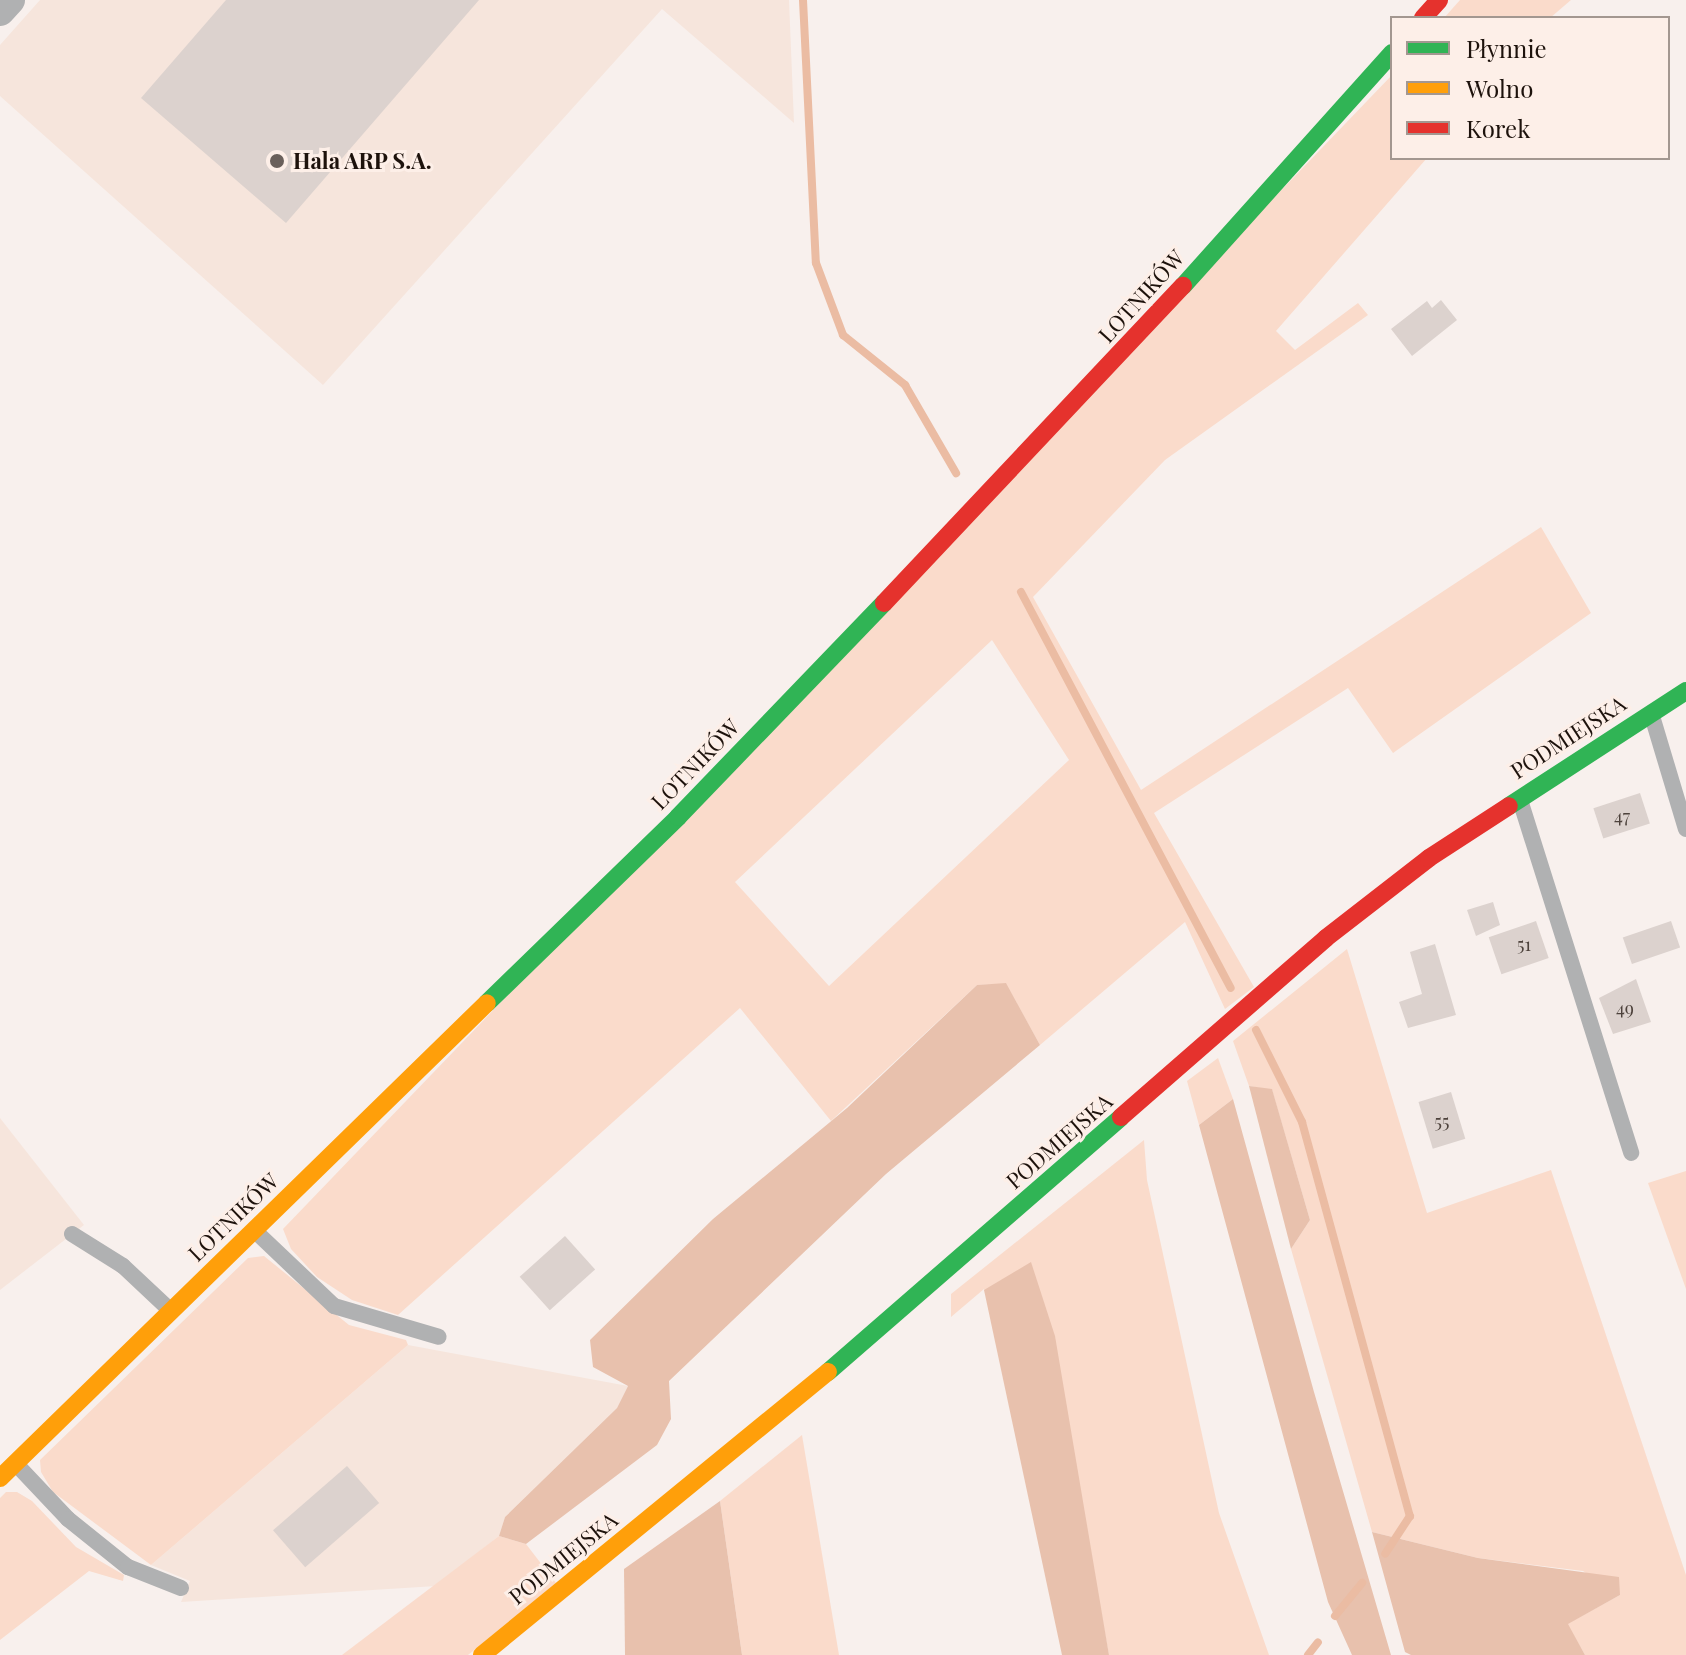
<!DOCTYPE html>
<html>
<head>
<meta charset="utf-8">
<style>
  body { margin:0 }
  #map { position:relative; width:1686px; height:1655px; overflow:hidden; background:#f8f0ed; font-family:"Playfair Display",serif }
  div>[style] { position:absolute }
  .built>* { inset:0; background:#f6e5dc }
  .green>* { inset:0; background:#fadbcb }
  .forest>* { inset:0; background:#e8c1ad }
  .stream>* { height:8px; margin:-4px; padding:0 4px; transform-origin:4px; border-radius:4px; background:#ebbca3 }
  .building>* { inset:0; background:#dcd2ce; transform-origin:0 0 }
  .lane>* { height:16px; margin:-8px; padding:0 8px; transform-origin:8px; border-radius:8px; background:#b0b1b2 }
  .street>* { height:30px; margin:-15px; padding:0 15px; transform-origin:15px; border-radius:15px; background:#b0b1b2 }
  .fast>* { height:18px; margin:-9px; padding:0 9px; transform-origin:9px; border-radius:9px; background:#30b455 }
  .slow>* { height:18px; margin:-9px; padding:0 9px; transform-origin:9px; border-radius:9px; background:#ff9f0a }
  .jam>* { height:18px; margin:-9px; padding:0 9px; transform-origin:9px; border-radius:9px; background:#e5322d }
  .dots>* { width:22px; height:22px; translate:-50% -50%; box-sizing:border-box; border:4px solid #fdefe8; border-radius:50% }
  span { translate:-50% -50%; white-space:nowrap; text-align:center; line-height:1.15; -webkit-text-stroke:6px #fdefe8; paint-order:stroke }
  .number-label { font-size:18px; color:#4d423c }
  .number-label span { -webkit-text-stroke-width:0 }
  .poi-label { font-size:22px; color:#1d120c; font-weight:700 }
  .left { translate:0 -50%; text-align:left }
  .street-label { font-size:22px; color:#1d120c }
  .legend { position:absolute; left:1390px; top:16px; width:280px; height:144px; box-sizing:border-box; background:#fdefe8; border:2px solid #a39790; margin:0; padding:10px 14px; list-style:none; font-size:24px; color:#1d120c }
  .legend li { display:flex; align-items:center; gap:16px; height:40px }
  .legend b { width:40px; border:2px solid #a39790 }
</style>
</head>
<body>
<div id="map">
  <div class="built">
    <div style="clip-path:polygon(40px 0,789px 0,794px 123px,662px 9px,323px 385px,0 96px,0 45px)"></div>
    <div style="clip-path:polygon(0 1118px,84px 1225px,0 1290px)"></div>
    <div style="clip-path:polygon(408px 1345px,628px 1386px,617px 1408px,505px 1517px,499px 1536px,436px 1586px,181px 1602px,190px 1581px,151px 1565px)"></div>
  </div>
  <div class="green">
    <div style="clip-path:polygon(1460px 0,1571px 0,1550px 18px,1444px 18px)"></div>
    <div style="clip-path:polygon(evenodd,1392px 75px,1392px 158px,1427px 158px,1276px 331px,1295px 350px,1358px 303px,1368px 315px,1165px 460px,1033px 597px,1141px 790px,1541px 527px,1591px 613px,1393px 753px,1348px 688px,1154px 813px,1254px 987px,1225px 1009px,1185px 922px,1040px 1045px,1006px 984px,977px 985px,831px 1121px,740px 1008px,398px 1315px,352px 1300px,317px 1277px,291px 1249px,283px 1229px,1392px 75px,992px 640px,1069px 760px,829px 986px,735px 882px,992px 640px)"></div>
    <div style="clip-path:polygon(1347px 949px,1427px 1213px,1551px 1170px,1686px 1575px,1686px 1655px,1585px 1655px,1567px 1624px,1620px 1595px,1583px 1571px,1478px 1558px,1372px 1532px,1291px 1249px,1310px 1220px,1272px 1090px,1249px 1086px,1233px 1041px)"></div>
    <div style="clip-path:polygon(1218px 1058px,1233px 1099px,1199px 1125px,1187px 1081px)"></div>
    <div style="clip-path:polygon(1144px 1140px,1147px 1180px,1219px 1513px,1269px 1655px,1109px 1655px,1083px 1517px,984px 1289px,951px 1317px,951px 1294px)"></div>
    <div style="clip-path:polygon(1686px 1171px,1686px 1289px,1648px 1183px)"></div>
    <div style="clip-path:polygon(264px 1256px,349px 1325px,406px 1340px,408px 1345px,151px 1565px,53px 1492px,41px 1472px,40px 1460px,248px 1258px)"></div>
    <div style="clip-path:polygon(802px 1435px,839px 1655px,742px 1655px,720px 1501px)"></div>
    <div style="clip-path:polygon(6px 1492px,17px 1492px,32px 1501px,76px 1547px,124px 1575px,123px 1581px,89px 1571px,0 1640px,0 1498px)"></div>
    <div style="clip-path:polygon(499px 1536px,526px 1544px,556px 1583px,468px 1655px,342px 1655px)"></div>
  </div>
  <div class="forest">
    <div style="clip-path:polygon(1006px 983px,1040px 1045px,886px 1174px,669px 1381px,671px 1419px,657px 1445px,526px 1544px,499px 1536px,505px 1517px,617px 1408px,628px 1386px,593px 1367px,590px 1340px,713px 1219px,847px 1108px,977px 985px)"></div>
    <div style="clip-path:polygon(1249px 1086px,1272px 1089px,1310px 1220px,1291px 1249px)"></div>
    <div style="clip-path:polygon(1233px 1099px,1314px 1392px,1391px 1655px,1352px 1655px,1328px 1602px,1199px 1125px)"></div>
    <div style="clip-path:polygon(1031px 1262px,1055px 1336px,1109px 1655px,1062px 1655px,984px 1290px)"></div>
    <div style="clip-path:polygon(720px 1501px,742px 1655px,625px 1655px,624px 1569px)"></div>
    <div style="clip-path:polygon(1372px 1532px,1478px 1558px,1619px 1577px,1620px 1595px,1568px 1624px,1585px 1655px,1411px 1655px,1405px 1652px)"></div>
  </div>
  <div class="stream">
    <div style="left:803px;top:0;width:263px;rotate:87.2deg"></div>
    <div style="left:816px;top:263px;width:77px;rotate:69.4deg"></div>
    <div style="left:843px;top:335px;width:80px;rotate:38.9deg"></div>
    <div style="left:905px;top:385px;width:102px;rotate:59.9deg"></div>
    <div style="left:1021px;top:592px;width:448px;rotate:62.1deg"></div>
    <div style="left:1256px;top:1030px;width:103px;rotate:63.4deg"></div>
    <div style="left:1302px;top:1122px;width:409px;rotate:74.7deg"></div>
    <div style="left:1410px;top:1516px;width:45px;rotate:123.3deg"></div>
    <div style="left:1335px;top:1616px;width:43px;rotate:-50.7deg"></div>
    <div style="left:1308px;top:1655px;width:16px;rotate:-52deg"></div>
  </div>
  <div class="building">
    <div style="clip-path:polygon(226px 0,479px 0,286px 223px,141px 98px)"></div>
    <div style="clip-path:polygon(1441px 300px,1457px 320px,1412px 356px,1391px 329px,1427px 301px,1432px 308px)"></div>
    <div style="left:1640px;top:793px;width:32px;height:49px;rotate:72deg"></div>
    <div style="clip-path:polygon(1493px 902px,1500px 925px,1476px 936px,1467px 910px)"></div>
    <div style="left:1536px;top:921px;width:39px;height:50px;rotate:71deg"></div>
    <div style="left:1671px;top:921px;width:28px;height:51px;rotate:71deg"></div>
    <div style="clip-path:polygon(1435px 944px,1456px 1015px,1408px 1028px,1399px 1002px,1422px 994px,1410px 952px)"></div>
    <div style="clip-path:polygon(1636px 979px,1651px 1022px,1613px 1034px,1599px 998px)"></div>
    <div style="left:1451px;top:1092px;width:49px;height:34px;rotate:73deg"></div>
    <div style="left:565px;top:1236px;width:45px;height:61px;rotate:48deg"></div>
    <div style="left:347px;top:1466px;width:49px;height:98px;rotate:49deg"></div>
  </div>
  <div class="lane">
    <div style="left:1652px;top:716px;width:118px;rotate:73.3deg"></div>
    <div style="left:1520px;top:800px;width:370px;rotate:72.5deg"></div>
    <div style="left:255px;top:1231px;width:109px;rotate:43.5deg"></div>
    <div style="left:334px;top:1306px;width:109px;rotate:16.4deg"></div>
    <div style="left:72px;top:1234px;width:60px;rotate:32.1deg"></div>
    <div style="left:123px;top:1266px;width:66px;rotate:43.2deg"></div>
    <div style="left:16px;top:1464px;width:76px;rotate:46.6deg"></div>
    <div style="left:68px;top:1519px;width:77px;rotate:38.7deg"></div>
    <div style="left:128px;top:1567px;width:57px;rotate:21.6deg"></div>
  </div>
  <div class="street">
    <div style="left:0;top:11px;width:15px;rotate:-48deg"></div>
  </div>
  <div class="fast">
    <div style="left:1183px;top:286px;width:313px;rotate:-48.1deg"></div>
    <div style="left:1509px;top:806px;width:211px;rotate:-33deg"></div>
    <div style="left:487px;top:1003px;width:267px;rotate:-44.2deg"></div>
    <div style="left:678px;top:817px;width:297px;rotate:-46.1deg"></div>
    <div style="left:828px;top:1372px;width:388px;rotate:-41deg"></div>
  </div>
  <div class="slow">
    <div style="left:0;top:1478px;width:680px;rotate:-44.29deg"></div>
    <div style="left:482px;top:1655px;width:447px;rotate:-39.3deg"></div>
  </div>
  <div class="jam">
    <div style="left:1423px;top:18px;width:24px;rotate:-48deg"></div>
    <div style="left:884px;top:603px;width:436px;rotate:-46.7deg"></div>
    <div style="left:1121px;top:1117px;width:272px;rotate:-41.1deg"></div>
    <div style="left:1326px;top:938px;width:130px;rotate:-37.8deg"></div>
    <div style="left:1429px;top:858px;width:95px;rotate:-33deg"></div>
  </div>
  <div class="dots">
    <div style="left:277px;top:161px;background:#6a605b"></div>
  </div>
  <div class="number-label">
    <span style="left:1622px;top:816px">47</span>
    <span style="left:1524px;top:944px">51</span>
    <span style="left:1625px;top:1008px">49</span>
    <span style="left:1442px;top:1121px">55</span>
  </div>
  <div class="poi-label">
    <span class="left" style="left:293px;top:161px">Hala ARP S.A.</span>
  </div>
  <div class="street-label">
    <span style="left:1141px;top:296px;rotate:-48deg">LOTNIKÓW</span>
    <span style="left:1568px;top:737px;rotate:-33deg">PODMIEJSKA</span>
    <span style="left:695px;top:764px;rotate:-46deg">LOTNIKÓW</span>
    <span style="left:1059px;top:1141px;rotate:-41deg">PODMIEJSKA</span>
    <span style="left:233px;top:1217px;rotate:-44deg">LOTNIKÓW</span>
    <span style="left:563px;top:1558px;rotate:-39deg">PODMIEJSKA</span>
  </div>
  <ul class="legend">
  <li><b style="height:10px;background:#30b455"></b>Płynnie</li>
  <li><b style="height:10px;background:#ff9f0a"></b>Wolno</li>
  <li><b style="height:10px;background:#e5322d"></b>Korek</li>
  </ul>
</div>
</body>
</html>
